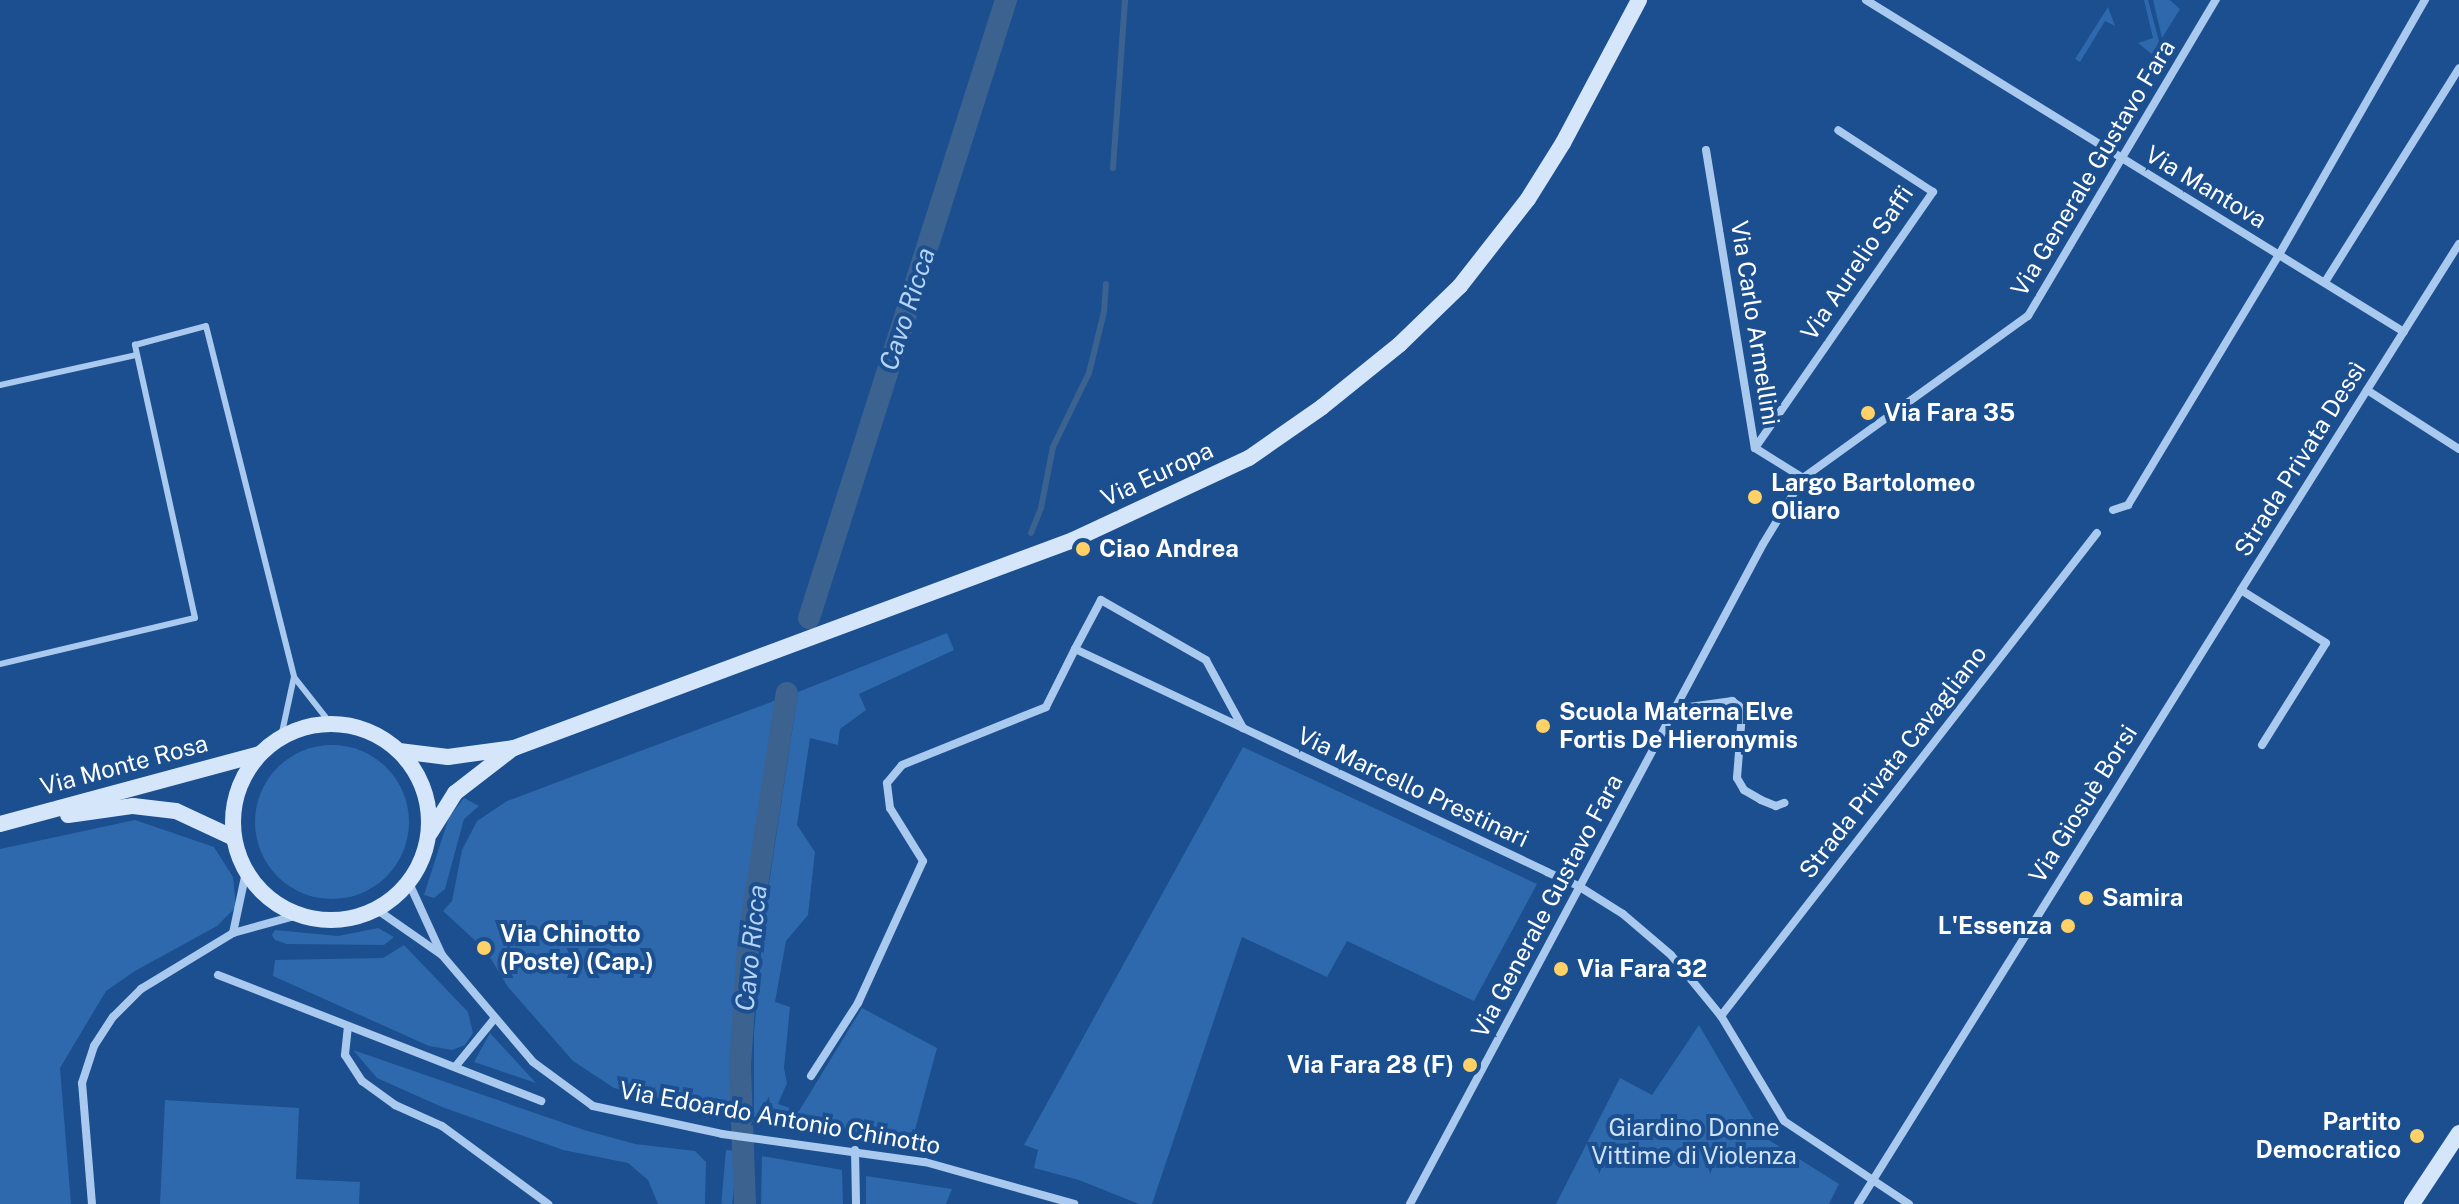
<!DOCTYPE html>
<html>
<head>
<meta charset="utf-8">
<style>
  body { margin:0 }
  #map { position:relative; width:2459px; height:1204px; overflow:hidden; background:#1b4f8f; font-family:"Public Sans",sans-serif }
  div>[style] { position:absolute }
  .green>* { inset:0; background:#2e69ad; transform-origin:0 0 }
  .round { border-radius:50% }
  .stream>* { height:6px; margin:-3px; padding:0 3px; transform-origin:3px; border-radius:3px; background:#3c6290 }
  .canal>* { height:22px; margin:-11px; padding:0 11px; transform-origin:11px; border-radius:11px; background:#3c6290 }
  .lane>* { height:6px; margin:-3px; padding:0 3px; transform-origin:3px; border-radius:3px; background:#a9c9ee }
  .street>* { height:8px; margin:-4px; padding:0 4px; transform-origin:4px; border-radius:4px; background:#a9c9ee }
  .secondary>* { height:16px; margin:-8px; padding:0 8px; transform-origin:8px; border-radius:8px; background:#d6e6fa }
  .secondary>.ring { margin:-8px; padding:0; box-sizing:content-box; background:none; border:16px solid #d6e6fa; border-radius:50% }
  .dots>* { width:22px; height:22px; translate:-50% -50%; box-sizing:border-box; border:4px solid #1b4f8f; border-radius:50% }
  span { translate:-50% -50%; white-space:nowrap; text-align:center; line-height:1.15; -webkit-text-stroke:8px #1b4f8f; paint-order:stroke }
  .street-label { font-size:24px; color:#fff }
  .poi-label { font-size:24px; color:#fff; font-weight:700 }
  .left { translate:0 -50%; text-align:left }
  .right { translate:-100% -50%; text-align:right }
  .park-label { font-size:24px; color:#cfe3fa }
  .water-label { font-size:26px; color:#b5d3f5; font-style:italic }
</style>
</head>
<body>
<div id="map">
  <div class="green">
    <div style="clip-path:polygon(2144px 0,2148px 0,2159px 41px,2153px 55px,2138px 43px,2153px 38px)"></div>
    <div style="clip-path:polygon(2153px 0,2170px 0,2180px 9px,2162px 38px)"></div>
    <div style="clip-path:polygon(2108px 7px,2115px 26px,2105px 21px,2080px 62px,2075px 59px)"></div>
    <div style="clip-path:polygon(947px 633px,954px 650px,859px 694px,866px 710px,840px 729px,838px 745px,810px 738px,797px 825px,815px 852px,808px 915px,786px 941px,775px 1002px,790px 1007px,784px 1068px,787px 1083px,778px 1104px,799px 1111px,862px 1008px,937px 1048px,912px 1141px,754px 1117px,754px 1033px,765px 910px,798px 692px)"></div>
    <div style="clip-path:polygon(779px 699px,752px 853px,738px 976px,729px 1114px,614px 1088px,573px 1061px,508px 987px,488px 954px,494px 948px,485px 939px,479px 944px,443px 911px,452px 901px,462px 850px,477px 821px,507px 801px)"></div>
    <div class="round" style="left:255px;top:745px;width:154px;height:154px"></div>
    <div style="clip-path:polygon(1243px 747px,1537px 884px,1474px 1001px,1347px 941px,1327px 977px,1242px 937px,1152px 1204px,1139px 1204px,1079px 1180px,1034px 1168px,1038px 1150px,1024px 1145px)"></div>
    <div style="clip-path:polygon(464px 798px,479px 806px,464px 819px,445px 889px,434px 898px,424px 895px,449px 817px)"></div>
    <div style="clip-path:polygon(135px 820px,214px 847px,233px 877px,236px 907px,217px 926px,135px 971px,106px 991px,60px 1068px,71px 1204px,0 1204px,0 849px)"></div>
    <div style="clip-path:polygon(378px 928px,394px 937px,384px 945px,287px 944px,275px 940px,272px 935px,275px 930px,338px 936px)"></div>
    <div style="clip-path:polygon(404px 945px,468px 1012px,473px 1033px,465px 1045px,452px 1050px,429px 1046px,273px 976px,275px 960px,383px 958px)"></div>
    <div style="clip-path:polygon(1699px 1025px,1764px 1137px,1839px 1184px,1829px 1204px,1556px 1204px,1620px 1078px,1652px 1095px)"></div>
    <div style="clip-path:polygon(490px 1033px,536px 1083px,474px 1062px)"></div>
    <div style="clip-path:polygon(353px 1050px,584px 1130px,635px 1144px,695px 1151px,706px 1162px,705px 1204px,658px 1204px,648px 1180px,628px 1163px,563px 1150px,442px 1107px,377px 1078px)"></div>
    <div style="clip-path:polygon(165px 1100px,299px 1108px,296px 1179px,360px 1182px,359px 1204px,160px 1204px)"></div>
    <div style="left:726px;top:1150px;width:11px;height:54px;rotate:5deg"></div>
    <div style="clip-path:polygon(762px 1156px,842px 1170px,843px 1204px,761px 1204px)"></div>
    <div style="clip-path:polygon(866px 1176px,952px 1189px,946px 1204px,866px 1204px)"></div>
  </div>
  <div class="stream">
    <div style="left:1113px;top:168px;width:168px;rotate:-85.9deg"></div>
    <div style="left:1031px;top:533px;width:27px;rotate:-68deg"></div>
    <div style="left:1041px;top:508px;width:62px;rotate:-78.9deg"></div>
    <div style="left:1053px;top:447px;width:82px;rotate:-64.1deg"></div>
    <div style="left:1089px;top:373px;width:63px;rotate:-76.2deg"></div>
    <div style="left:1104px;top:312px;width:28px;rotate:-86deg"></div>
  </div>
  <div class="canal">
    <div style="left:809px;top:618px;width:649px;rotate:-72.32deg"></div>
    <div style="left:745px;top:1204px;width:138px;rotate:-92.1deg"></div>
    <div style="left:740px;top:1066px;width:122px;rotate:-86.2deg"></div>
    <div style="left:748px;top:944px;width:254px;rotate:-81.2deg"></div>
  </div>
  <div class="lane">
    <div style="left:0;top:385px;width:140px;rotate:-12.4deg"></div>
    <div style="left:0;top:664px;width:200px;rotate:-13.3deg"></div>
    <div style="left:195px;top:618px;width:280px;rotate:-102.4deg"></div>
    <div style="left:135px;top:345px;width:73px;rotate:-15deg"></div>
    <div style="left:206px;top:326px;width:362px;rotate:75.9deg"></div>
    <div style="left:294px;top:677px;width:60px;rotate:51.8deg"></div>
    <div style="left:281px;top:737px;width:61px;rotate:-77.8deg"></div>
  </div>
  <div class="street">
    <div style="left:1866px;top:0;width:632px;rotate:31.68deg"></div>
    <div style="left:1706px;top:150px;width:302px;rotate:80.7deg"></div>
    <div style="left:1755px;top:448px;width:57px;rotate:32deg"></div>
    <div style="left:2325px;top:282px;width:252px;rotate:-57.9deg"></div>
    <div style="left:2367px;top:390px;width:109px;rotate:32.7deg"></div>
    <div style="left:1755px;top:448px;width:312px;rotate:-55.2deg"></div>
    <div style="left:1933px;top:192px;width:113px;rotate:-146.9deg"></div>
    <div style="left:2113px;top:510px;width:16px;rotate:-18deg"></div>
    <div style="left:2128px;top:505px;width:294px;rotate:-58.9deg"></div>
    <div style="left:2280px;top:253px;width:292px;rotate:-60.2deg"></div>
    <div style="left:1675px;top:709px;width:58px;rotate:-8deg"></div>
    <div style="left:1732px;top:701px;width:9px;rotate:36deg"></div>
    <div style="left:1739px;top:706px;width:8px;rotate:67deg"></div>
    <div style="left:1742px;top:713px;width:65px;rotate:94.4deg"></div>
    <div style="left:1737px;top:778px;width:14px;rotate:60deg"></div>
    <div style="left:1744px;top:790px;width:20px;rotate:30deg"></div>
    <div style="left:1761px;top:800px;width:16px;rotate:22deg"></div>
    <div style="left:1776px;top:806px;width:9px;rotate:-21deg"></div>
    <div style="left:1243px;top:728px;width:77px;rotate:-118.6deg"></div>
    <div style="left:1206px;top:660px;width:121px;rotate:-150.3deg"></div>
    <div style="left:1101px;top:600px;width:55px;rotate:118deg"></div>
    <div style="left:1075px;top:649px;width:186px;rotate:25.2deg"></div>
    <div style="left:1243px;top:728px;width:336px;rotate:25.3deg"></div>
    <div style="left:1547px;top:872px;width:36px;rotate:24deg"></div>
    <div style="left:1580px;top:887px;width:51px;rotate:32.1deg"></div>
    <div style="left:1623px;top:914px;width:63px;rotate:40.5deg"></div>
    <div style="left:1671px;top:955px;width:79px;rotate:50.7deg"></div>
    <div style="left:1721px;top:1016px;width:122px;rotate:59deg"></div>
    <div style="left:1784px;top:1121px;width:150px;rotate:33.6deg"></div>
    <div style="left:2262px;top:745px;width:120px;rotate:-57.9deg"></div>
    <div style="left:2326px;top:643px;width:100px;rotate:-148.1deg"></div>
    <div style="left:2241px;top:590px;width:409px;rotate:-57.8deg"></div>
    <div style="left:409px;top:883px;width:79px;rotate:65.4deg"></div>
    <div style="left:376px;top:909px;width:80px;rotate:34.9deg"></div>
    <div style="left:442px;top:955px;width:140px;rotate:49.6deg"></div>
    <div style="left:533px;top:1062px;width:74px;rotate:36.3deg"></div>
    <div style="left:593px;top:1106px;width:132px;rotate:12.2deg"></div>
    <div style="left:722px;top:1134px;width:205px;rotate:7.9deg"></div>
    <div style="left:925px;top:1162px;width:155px;rotate:15.7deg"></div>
    <div style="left:233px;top:933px;width:62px;rotate:-78deg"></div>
    <div style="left:218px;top:975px;width:347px;rotate:21.3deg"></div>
    <div style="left:1721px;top:1016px;width:612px;rotate:-52.1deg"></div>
    <div style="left:348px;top:1026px;width:29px;rotate:96deg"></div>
    <div style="left:345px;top:1055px;width:31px;rotate:57deg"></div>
    <div style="left:362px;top:1081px;width:41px;rotate:36deg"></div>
    <div style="left:395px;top:1105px;width:51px;rotate:24.1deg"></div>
    <div style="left:442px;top:1126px;width:132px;rotate:36.3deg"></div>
    <div style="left:455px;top:1067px;width:63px;rotate:-50.8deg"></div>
    <div style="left:811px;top:1076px;width:87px;rotate:-57.2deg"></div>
    <div style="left:858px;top:1003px;width:156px;rotate:-65.4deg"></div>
    <div style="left:923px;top:861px;width:62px;rotate:-121.9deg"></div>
    <div style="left:890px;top:808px;width:25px;rotate:-97deg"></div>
    <div style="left:887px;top:783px;width:23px;rotate:-50deg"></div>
    <div style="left:902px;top:765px;width:155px;rotate:-21.9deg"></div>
    <div style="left:1046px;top:707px;width:65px;rotate:-63.4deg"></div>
    <div style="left:855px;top:1150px;width:54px;rotate:88.9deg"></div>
    <div style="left:92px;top:1204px;width:121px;rotate:-94.7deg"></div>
    <div style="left:82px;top:1083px;width:39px;rotate:-72deg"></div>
    <div style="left:94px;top:1046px;width:35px;rotate:-57deg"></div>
    <div style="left:113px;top:1017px;width:40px;rotate:-45deg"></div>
    <div style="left:141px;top:989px;width:108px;rotate:-31.3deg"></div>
    <div style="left:233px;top:933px;width:67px;rotate:-15.5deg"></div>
    <div style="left:1410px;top:1204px;width:748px;rotate:-61.86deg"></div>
    <div style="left:1763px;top:544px;width:77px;rotate:-58.8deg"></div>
    <div style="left:1803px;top:478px;width:277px;rotate:-35.8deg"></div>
    <div style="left:2028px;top:316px;width:368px;rotate:-59.3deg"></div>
    <div style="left:1858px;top:1204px;width:724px;rotate:-58.04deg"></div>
  </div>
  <div class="secondary">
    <div class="ring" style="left:233px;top:724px;width:180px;height:180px"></div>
    <div style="left:399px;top:751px;width:49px;rotate:7deg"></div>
    <div style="left:448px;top:757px;width:67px;rotate:-7.8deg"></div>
    <div style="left:514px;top:748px;width:596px;rotate:-20.41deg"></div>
    <div style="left:1073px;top:540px;width:194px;rotate:-25deg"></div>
    <div style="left:1249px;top:458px;width:89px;rotate:-34.9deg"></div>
    <div style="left:1322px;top:407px;width:100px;rotate:-38.9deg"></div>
    <div style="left:1400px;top:344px;width:83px;rotate:-44deg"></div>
    <div style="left:1460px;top:286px;width:110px;rotate:-52deg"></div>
    <div style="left:1528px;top:199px;width:66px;rotate:-58deg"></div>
    <div style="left:1563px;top:143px;width:162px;rotate:-62deg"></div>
    <div style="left:68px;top:815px;width:66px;rotate:-7.9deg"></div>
    <div style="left:133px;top:806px;width:43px;rotate:6.6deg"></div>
    <div style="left:176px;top:811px;width:64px;rotate:25deg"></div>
    <div style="left:0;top:824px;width:269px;rotate:-15.1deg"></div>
    <div style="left:430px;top:833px;width:47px;rotate:-58deg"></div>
    <div style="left:455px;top:793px;width:72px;rotate:-37.7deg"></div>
    <div style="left:2412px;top:1204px;width:85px;rotate:-56.5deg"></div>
  </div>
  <div class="dots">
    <div style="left:1868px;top:413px;background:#ffd166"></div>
    <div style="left:1755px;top:497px;background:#ffd166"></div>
    <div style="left:1083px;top:549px;background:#ffd166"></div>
    <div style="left:1543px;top:726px;background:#ffd166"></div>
    <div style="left:2086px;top:898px;background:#ffd166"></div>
    <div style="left:2068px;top:926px;background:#ffd166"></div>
    <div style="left:484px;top:948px;background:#ffd166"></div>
    <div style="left:1561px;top:969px;background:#ffd166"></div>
    <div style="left:1470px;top:1065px;background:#ffd166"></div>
    <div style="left:2417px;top:1136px;background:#ffd166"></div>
  </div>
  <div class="street-label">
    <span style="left:2093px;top:168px;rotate:-59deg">Via Generale Gustavo Fara</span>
    <span style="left:2206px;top:187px;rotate:31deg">Via Mantova</span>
    <span style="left:1857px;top:263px;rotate:-56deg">Via Aurelio Saffi</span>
    <span style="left:1755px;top:323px;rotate:81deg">Via Carlo Armellini</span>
    <span style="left:2300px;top:459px;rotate:-58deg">Strada Privata Dessì</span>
    <span style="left:1157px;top:474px;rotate:-25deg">Via Europa</span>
    <span style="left:1893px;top:762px;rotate:-52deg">Strada Privata Cavagliano</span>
    <span style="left:124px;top:765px;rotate:-15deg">Via Monte Rosa</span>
    <span style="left:1413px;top:787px;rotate:25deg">Via Marcello Prestinari</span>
    <span style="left:2083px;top:804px;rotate:-58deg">Via Giosuè Borsi</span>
    <span style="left:1547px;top:906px;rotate:-62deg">Via Generale Gustavo Fara</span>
    <span style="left:780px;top:1118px;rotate:10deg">Via Edoardo Antonio Chinotto</span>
  </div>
  <div class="poi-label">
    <span class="left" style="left:1884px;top:413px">Via Fara 35</span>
    <span class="left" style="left:1771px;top:497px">Largo Bartolomeo<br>Oliaro</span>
    <span class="left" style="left:1099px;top:549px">Ciao Andrea</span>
    <span class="left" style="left:1559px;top:726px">Scuola Materna Elve<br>Fortis De Hieronymis</span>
    <span class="left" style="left:2102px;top:898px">Samira</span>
    <span class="right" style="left:2052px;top:926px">L'Essenza</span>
    <span class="left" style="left:500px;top:948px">Via Chinotto<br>(Poste) (Cap.)</span>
    <span class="left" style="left:1577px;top:969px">Via Fara 32</span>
    <span class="right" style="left:1454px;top:1065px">Via Fara 28 (F)</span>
    <span class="right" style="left:2401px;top:1136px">Partito<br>Democratico</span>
  </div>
  <div class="park-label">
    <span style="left:1694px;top:1142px">Giardino Donne<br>Vittime di Violenza</span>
  </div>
  <div class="water-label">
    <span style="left:907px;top:309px;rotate:-72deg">Cavo Ricca</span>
    <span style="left:751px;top:948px;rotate:-84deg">Cavo Ricca</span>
  </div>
</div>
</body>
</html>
